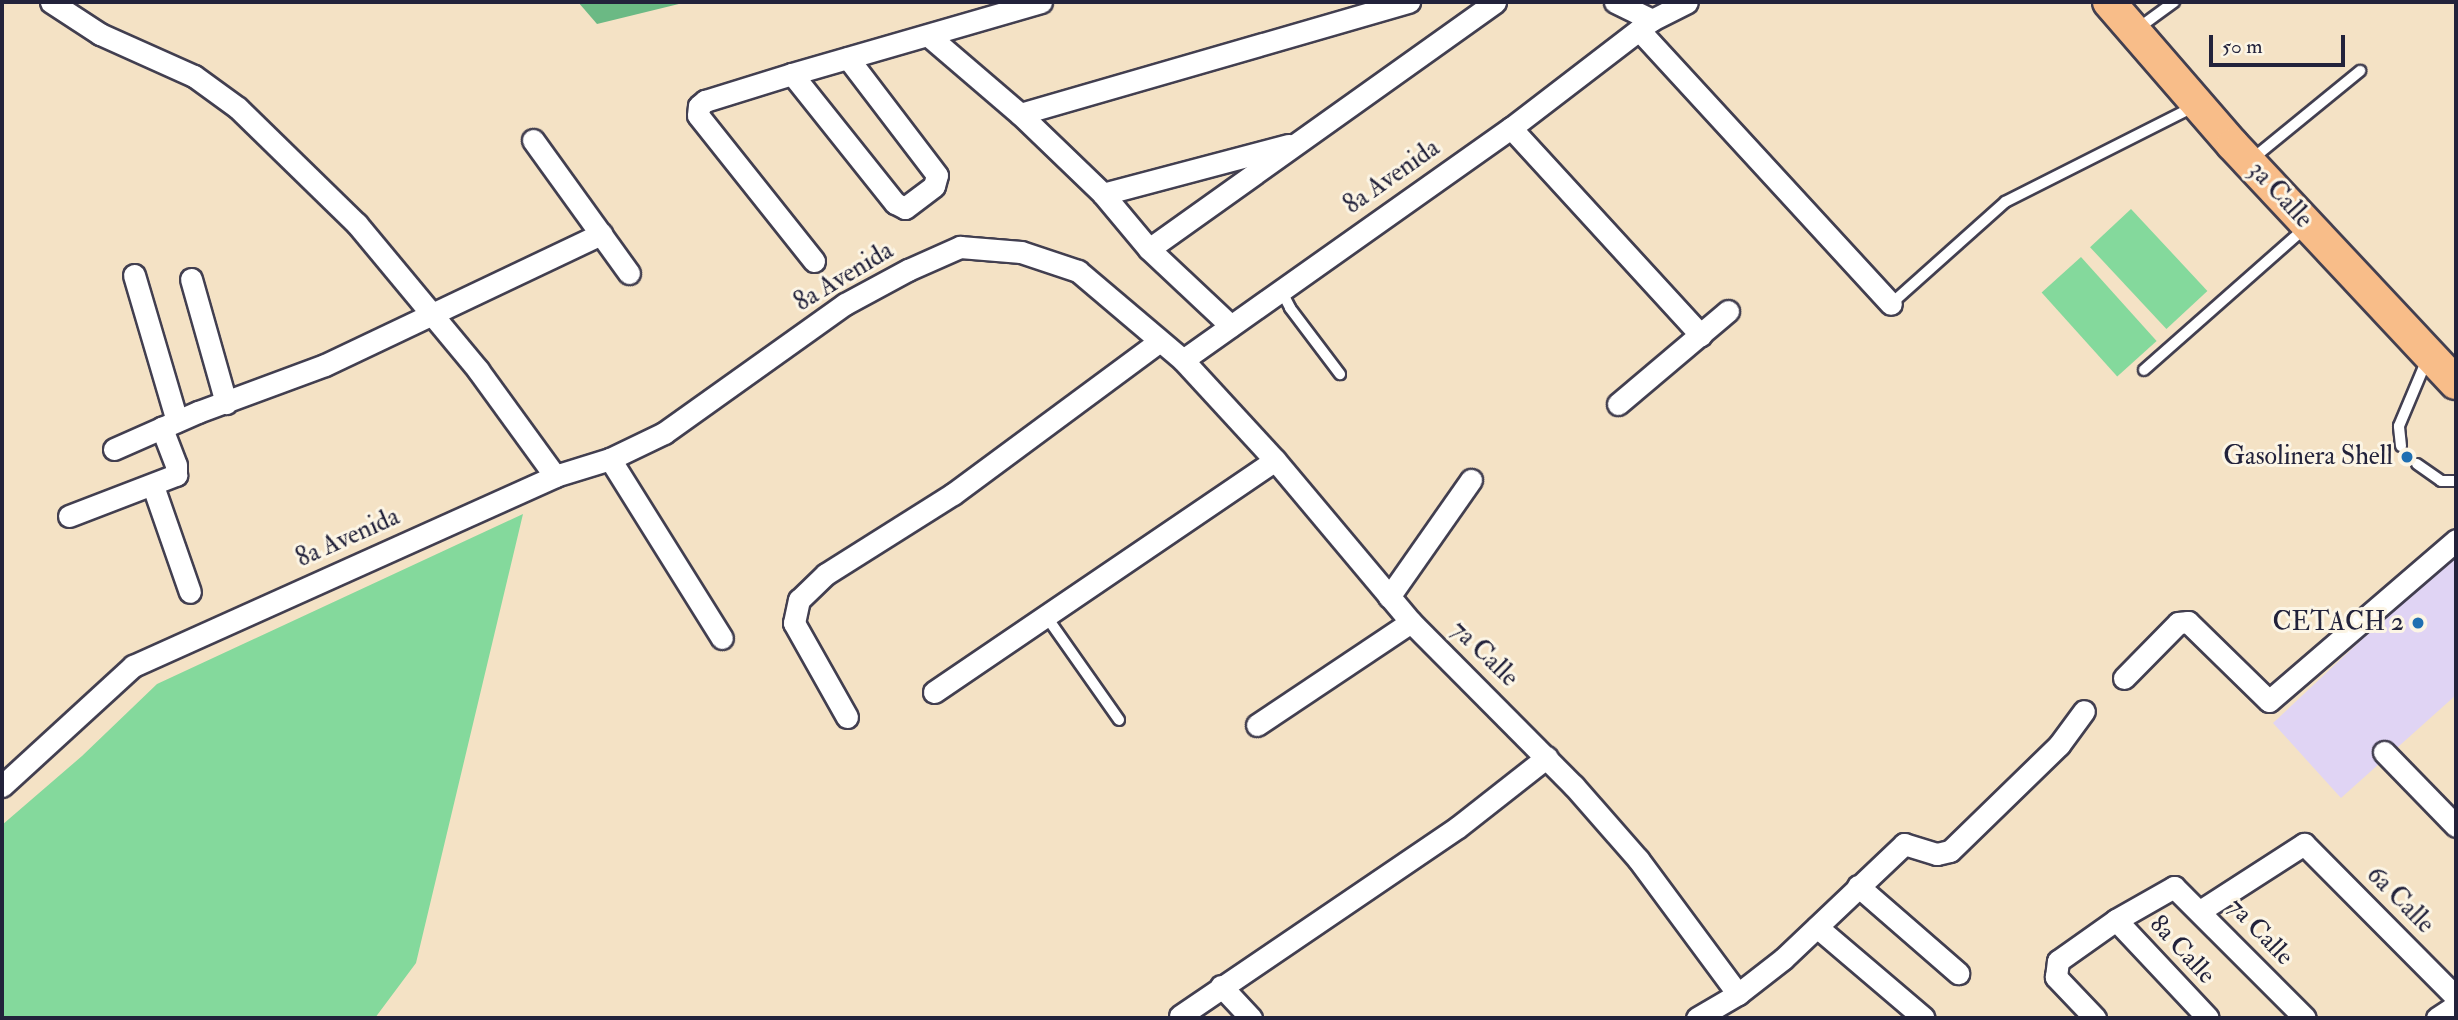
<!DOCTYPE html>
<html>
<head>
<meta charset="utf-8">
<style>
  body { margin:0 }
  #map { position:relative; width:2458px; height:1020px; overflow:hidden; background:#f4e2c5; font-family:"IM FELL Double Pica",serif }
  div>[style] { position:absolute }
  .built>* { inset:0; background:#e0d4f4 }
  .green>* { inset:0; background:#84d99c; transform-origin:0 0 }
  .forest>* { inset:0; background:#6bb984 }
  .roads { filter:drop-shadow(2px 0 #423f50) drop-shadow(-2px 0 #423f50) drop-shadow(0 2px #423f50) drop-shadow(0 -2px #423f50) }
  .service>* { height:10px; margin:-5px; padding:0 5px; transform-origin:5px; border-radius:5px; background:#fff }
  .minor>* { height:21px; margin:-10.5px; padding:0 10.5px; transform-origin:10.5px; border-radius:10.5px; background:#fff }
  .primary>* { height:32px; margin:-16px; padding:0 16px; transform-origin:16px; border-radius:16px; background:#f8bd89 }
  .dots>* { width:19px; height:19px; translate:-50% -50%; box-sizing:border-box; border:4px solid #fcf5e5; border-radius:50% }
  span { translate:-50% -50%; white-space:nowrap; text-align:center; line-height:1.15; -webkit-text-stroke:6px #fcf5e5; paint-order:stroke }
  .street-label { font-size:26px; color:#22223b }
  .poi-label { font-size:26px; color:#22223b }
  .right { translate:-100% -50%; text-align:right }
  .frame { position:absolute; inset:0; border:4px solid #22223b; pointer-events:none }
  .scale { position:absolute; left:2209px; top:35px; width:136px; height:32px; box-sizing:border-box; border:4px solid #22223b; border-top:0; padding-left:9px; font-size:21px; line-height:24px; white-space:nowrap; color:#22223b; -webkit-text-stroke:5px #fcf5e5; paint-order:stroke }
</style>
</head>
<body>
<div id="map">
  <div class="built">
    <div style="clip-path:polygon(2456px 551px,2456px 695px,2341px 798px,2273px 723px)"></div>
  </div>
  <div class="green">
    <div style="left:2131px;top:209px;width:112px;height:56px;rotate:47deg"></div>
    <div style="left:2081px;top:257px;width:113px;height:53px;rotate:48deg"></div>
    <div style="clip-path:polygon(523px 514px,416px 963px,375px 1018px,2px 1018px,2px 825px,82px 756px,157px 684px)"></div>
  </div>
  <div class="forest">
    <div style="clip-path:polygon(578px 2px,687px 2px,597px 24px)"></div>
  </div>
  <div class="roads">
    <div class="service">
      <div style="left:2137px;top:29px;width:46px;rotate:-36.1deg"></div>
      <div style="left:2251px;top:160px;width:141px;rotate:-39.2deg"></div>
      <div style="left:1281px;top:290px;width:20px;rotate:63deg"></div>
      <div style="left:1290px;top:308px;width:83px;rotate:52.9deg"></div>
      <div style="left:1891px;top:304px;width:153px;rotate:-41.8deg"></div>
      <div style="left:2005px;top:202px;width:213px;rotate:-26.8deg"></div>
      <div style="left:2144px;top:370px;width:216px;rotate:-41.4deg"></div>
      <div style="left:2401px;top:446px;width:20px;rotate:-96deg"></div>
      <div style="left:2399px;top:426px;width:75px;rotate:-67.2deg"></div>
      <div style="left:2417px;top:464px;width:29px;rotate:35deg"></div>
      <div style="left:2441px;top:481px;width:15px"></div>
      <div style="left:1046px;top:616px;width:127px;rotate:54.9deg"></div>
    </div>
    <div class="minor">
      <div style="left:51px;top:2px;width:59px;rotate:33.1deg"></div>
      <div style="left:100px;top:34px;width:103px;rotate:24.1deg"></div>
      <div style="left:194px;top:76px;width:54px;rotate:36deg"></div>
      <div style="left:238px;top:108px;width:166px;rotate:44.3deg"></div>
      <div style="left:357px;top:224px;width:190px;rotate:50.3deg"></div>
      <div style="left:478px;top:370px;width:131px;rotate:54deg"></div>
      <div style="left:1615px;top:2px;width:41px;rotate:25.9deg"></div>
      <div style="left:1639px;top:30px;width:372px;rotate:47.4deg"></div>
      <div style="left:929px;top:36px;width:120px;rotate:40.6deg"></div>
      <div style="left:1020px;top:114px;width:115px;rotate:43.9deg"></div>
      <div style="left:1103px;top:194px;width:72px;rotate:50.1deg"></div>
      <div style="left:1149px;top:249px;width:112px;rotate:43.2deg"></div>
      <div style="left:792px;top:74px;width:165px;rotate:51.4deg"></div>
      <div style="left:895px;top:203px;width:11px;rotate:27deg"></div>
      <div style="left:905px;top:208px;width:36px;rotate:-37deg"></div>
      <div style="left:934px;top:186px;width:11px;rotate:-75deg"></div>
      <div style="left:937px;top:175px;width:147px;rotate:-127.3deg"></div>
      <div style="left:1020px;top:114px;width:405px;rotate:-16.1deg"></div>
      <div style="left:1511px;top:128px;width:281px;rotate:47.5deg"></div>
      <div style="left:533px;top:140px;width:164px;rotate:54.2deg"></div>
      <div style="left:1103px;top:194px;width:192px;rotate:-14.8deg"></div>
      <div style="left:1149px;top:249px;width:425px;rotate:-35.5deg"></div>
      <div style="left:814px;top:261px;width:186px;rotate:-128.5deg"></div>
      <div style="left:698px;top:115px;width:9px;rotate:-84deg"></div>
      <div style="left:699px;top:106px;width:8px;rotate:-40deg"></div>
      <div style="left:705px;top:101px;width:91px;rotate:-17.2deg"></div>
      <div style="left:792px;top:74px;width:259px;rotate:-16.1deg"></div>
      <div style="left:134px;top:275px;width:152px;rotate:73.6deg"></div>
      <div style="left:191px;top:279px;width:129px;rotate:74.2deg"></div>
      <div style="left:1183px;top:360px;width:402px;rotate:-35.3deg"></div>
      <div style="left:1511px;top:128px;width:178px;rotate:-37.5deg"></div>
      <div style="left:1652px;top:20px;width:39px;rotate:-27deg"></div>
      <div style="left:1618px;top:404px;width:144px;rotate:-40.2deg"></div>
      <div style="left:114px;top:449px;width:92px;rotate:-23.8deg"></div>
      <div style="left:198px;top:412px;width:135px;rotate:-20.3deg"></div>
      <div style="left:325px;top:365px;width:306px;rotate:-25.4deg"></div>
      <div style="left:610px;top:459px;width:211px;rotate:58deg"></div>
      <div style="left:153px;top:486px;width:112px;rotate:70.8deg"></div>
      <div style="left:69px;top:516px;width:115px;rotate:-21deg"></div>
      <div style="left:176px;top:475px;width:10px;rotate:-90deg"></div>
      <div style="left:176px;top:465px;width:40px;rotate:-111deg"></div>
      <div style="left:1389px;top:597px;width:143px;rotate:-55deg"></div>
      <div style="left:2124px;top:678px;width:77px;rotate:-45.5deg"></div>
      <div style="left:2178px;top:623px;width:10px;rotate:-6deg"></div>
      <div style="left:2188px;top:622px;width:113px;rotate:44.3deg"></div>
      <div style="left:2269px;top:701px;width:247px;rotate:-40.7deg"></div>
      <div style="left:934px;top:692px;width:412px;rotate:-34.2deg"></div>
      <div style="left:847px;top:717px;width:108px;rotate:-119.4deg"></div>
      <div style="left:794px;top:623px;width:24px;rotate:-78deg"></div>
      <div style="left:799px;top:600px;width:37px;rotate:-44deg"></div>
      <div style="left:826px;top:574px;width:150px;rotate:-32.2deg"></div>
      <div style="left:953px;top:494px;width:257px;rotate:-36.5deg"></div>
      <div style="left:1257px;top:725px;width:185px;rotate:-33.8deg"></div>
      <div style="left:2384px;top:752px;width:103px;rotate:45.8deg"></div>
      <div style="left:2px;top:786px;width:178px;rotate:-42.5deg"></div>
      <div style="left:133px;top:666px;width:463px;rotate:-24.2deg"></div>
      <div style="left:555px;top:476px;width:58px;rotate:-17.2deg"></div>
      <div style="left:610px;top:459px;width:60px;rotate:-25.7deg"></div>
      <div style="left:664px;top:433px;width:222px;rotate:-35.5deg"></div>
      <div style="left:845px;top:304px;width:72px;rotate:-28.4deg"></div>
      <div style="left:908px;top:270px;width:57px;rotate:-23.9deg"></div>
      <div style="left:960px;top:247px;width:61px;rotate:4.7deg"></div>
      <div style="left:1021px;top:252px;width:60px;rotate:18.4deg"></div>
      <div style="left:1078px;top:271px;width:138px;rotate:40.3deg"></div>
      <div style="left:1183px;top:360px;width:136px;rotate:47.4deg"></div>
      <div style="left:1275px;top:460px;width:212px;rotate:50deg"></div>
      <div style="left:1411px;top:622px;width:231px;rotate:45.2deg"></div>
      <div style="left:1574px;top:786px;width:97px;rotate:48.8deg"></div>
      <div style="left:1638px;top:859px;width:168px;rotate:53.5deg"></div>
      <div style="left:1858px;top:886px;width:133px;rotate:41deg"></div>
      <div style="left:2200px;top:911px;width:124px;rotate:-32.8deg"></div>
      <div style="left:2304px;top:844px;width:214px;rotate:45.2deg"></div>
      <div style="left:2116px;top:920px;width:134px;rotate:46.8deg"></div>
      <div style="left:1817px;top:927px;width:140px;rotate:40.4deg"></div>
      <div style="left:1221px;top:986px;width:44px;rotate:46.8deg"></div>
      <div style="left:1180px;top:1016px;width:336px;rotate:-34.2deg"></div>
      <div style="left:1458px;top:827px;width:113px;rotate:-38.2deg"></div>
      <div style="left:1697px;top:1018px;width:48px;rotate:-30.3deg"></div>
      <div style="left:1738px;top:994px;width:57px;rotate:-37.9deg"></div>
      <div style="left:1783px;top:959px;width:167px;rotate:-43.5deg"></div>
      <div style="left:1904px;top:844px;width:34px;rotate:17deg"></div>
      <div style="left:1937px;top:854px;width:13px;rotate:-13deg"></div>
      <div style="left:1950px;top:851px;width:152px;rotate:-44.2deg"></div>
      <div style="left:2059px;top:745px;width:42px;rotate:-53.7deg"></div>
      <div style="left:2095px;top:1018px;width:57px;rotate:-133.6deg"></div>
      <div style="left:2056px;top:977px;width:16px;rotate:-83deg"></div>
      <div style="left:2058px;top:961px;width:71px;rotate:-35.3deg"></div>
      <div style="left:2116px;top:920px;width:67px;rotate:-29.6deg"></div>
      <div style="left:2174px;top:887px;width:185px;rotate:45deg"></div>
      <div style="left:2437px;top:1018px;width:20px;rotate:-33deg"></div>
      <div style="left:2454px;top:1007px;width:12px;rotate:-81deg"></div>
    </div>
    <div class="primary">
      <div style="left:2109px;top:2px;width:189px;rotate:49.1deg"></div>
      <div style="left:2233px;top:145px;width:326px;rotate:46.9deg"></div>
    </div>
  </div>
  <div class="dots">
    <div style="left:2407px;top:457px;background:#1f6fb2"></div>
    <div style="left:2418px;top:623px;background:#1f6fb2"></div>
  </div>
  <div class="street-label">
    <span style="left:1392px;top:177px;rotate:-35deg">8a Avenida</span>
    <span style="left:2280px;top:195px;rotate:47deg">3a Calle</span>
    <span style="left:844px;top:277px;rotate:-31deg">8a Avenida</span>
    <span style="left:348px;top:538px;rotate:-24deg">8a Avenida</span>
    <span style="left:1484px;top:654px;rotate:44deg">7a Calle</span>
    <span style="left:2400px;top:900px;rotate:45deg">6a Calle</span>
    <span style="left:2260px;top:932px;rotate:46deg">7a Calle</span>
    <span style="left:2182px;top:950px;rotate:47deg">8a Calle</span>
  </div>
  <div class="poi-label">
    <span class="right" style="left:2393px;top:457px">Gasolinera Shell</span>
    <span class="right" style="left:2404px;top:623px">CETACH 2</span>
  </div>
  <div class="frame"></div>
  <div class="scale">50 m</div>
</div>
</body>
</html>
